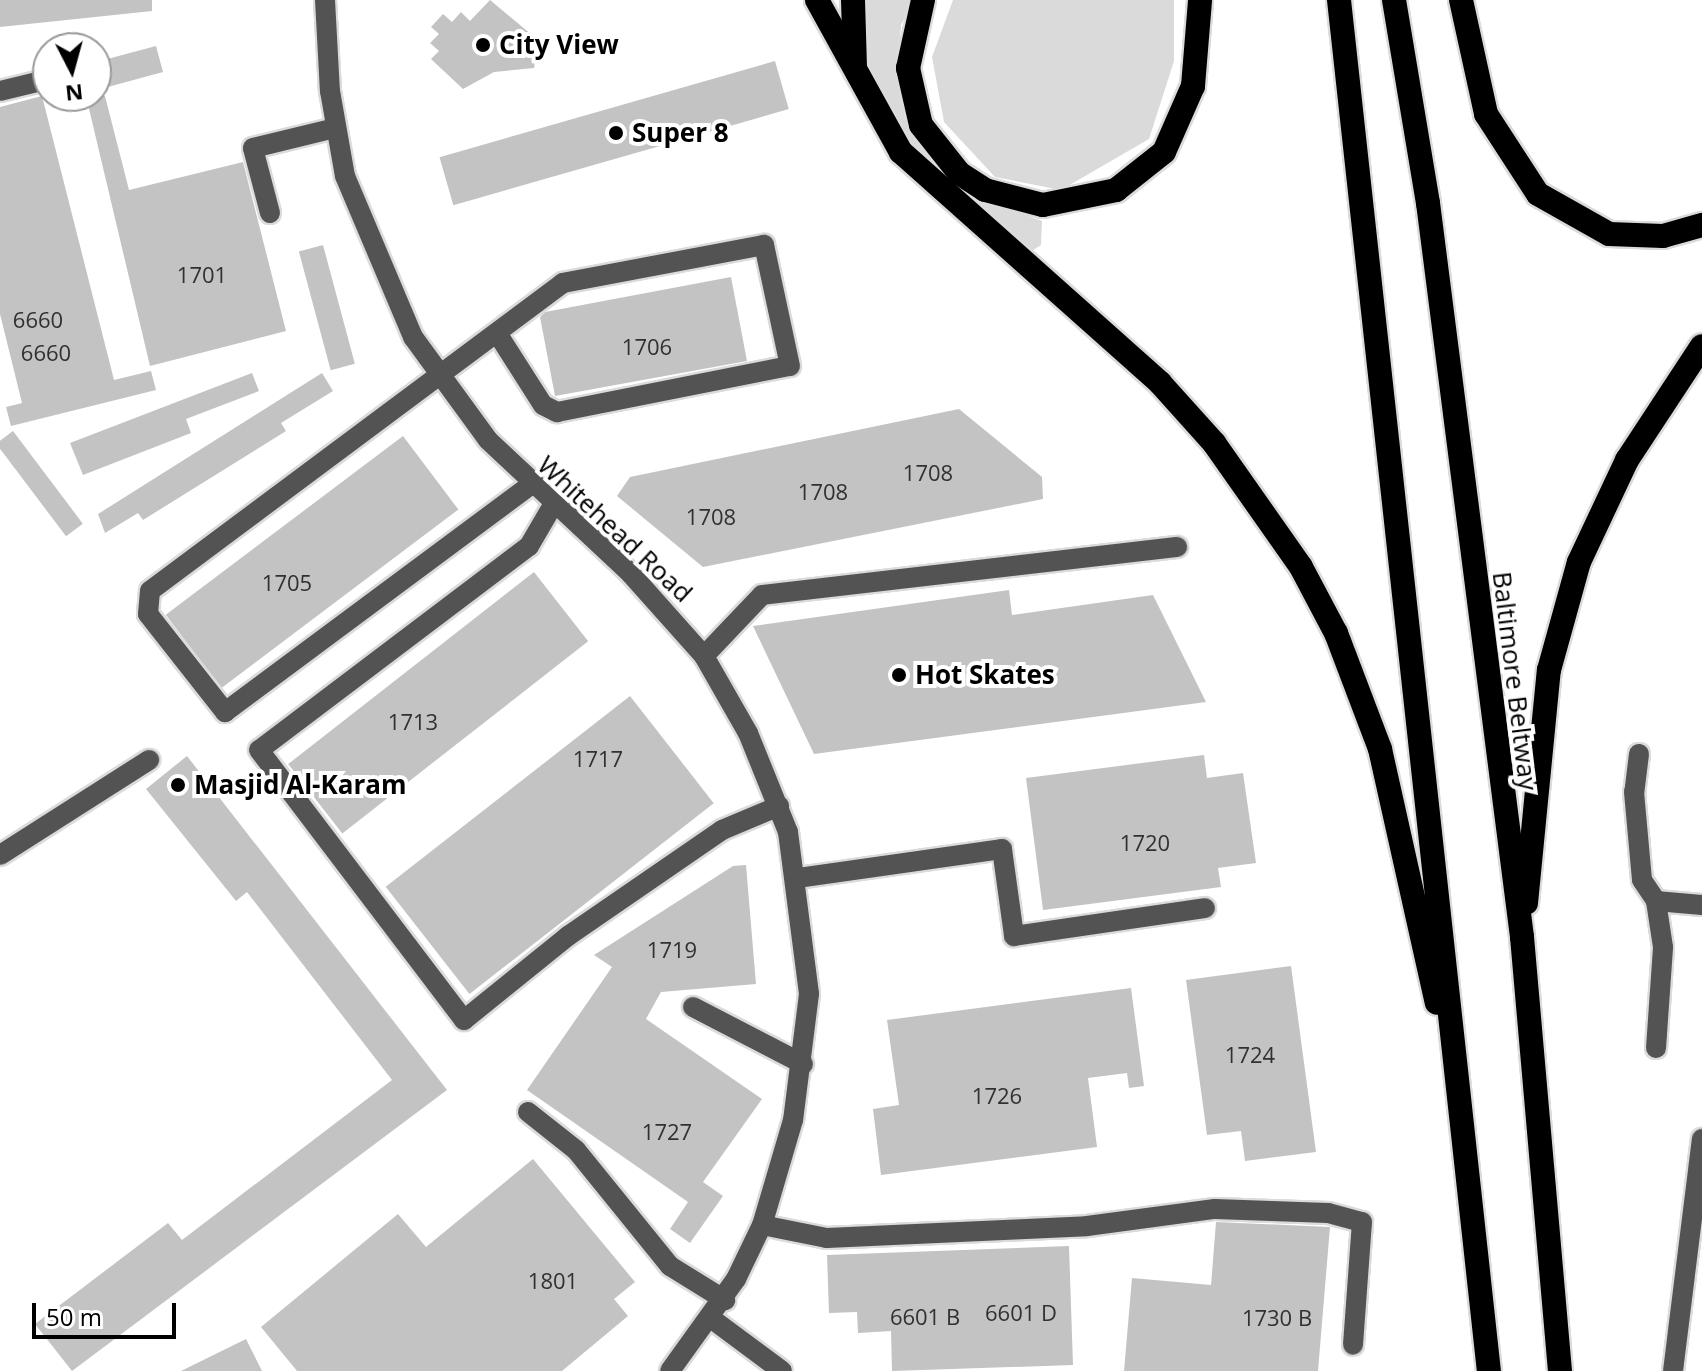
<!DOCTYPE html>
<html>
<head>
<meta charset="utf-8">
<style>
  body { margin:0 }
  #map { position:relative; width:1702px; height:1371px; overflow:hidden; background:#fff; font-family:"Open Sans",sans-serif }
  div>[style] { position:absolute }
  .green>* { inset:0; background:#dadada }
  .building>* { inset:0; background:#c3c3c3; transform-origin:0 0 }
  .roads { filter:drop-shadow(2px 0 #dbdbdb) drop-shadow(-2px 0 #dbdbdb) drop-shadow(0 2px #dbdbdb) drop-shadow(0 -2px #dbdbdb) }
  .minor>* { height:20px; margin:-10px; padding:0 10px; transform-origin:10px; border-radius:10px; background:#535353 }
  .highway>* { height:24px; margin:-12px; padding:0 12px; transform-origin:12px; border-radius:12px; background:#000 }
  .dots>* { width:22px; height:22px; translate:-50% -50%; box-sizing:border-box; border:4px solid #fff; border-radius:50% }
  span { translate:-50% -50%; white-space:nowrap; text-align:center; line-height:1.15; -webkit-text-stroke:8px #fff; paint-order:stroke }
  .number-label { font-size:22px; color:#313131 }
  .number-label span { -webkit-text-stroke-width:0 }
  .poi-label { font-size:26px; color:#000; font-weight:700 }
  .left { translate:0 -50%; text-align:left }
  .street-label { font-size:26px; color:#000 }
  .north { position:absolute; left:32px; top:32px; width:80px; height:80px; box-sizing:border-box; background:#fff; border:2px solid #999; border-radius:50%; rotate:174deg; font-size:22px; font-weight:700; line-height:32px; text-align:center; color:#000 }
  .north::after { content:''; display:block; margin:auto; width:28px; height:36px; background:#000; clip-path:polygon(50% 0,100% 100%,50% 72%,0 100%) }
  .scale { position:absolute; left:32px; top:1303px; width:144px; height:36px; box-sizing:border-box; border:4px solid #000; border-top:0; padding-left:10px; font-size:24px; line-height:28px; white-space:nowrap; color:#000; -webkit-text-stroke:6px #fff; paint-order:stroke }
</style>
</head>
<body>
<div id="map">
  <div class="green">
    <div style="clip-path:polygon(866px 0,914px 0,901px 25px,898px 72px,915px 139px,966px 194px,1042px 221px,1041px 245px,1027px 254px,929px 169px,881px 102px,865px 61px)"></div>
    <div style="clip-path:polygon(953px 0,1174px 0,1174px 61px,1149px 139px,1061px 190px,995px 177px,944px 122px,932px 57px)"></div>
  </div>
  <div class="building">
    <div style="clip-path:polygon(0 0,152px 0,152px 11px,0 27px)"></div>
    <div style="clip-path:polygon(490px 0,538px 40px,534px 68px,494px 72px,463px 89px,431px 59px,439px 51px,430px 43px,439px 34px,431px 27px,443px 14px,452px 22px,461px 12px,470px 21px)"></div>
    <div style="left:156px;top:46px;width:27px;height:62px;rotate:75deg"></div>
    <div style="left:775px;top:61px;width:50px;height:349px;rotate:74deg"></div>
    <div style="clip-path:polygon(42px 96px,114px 380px,151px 371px,156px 390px,11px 426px,6px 407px,22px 403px,0 314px,0 107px)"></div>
    <div style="clip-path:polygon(86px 96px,105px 96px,129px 190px,243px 162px,286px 331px,150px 366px)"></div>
    <div style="left:323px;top:245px;width:123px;height:25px;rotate:75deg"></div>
    <div style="clip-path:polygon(731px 277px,747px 361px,555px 396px,540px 317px,545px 312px)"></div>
    <div style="clip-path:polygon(252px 373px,259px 391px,186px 419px,191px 433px,83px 475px,70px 443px)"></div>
    <div style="clip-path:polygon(322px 373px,333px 391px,281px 423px,286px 431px,143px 520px,138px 513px,105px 533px,98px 514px)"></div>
    <div style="clip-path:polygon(959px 409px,1042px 477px,1043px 499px,703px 567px,617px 496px,630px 477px)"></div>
    <div style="left:13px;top:431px;width:116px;height:21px;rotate:53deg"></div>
    <div style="left:403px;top:436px;width:92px;height:297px;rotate:53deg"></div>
    <div style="left:534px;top:572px;width:88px;height:312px;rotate:52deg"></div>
    <div style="clip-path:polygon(1009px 590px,1012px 615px,1153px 595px,1206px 702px,814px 754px,753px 626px)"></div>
    <div style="left:630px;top:696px;width:136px;height:310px;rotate:52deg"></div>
    <div style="clip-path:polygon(1204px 755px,1207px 778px,1243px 773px,1256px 863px,1218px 868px,1221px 887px,1043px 910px,1026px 778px)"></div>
    <div style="clip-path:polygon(187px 756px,447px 1090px,72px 1371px,35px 1324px,168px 1223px,182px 1240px,392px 1080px,247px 892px,236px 901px,146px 789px)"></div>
    <div style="clip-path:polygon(746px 865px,756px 984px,661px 992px,646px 1019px,762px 1099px,703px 1182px,723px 1196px,690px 1243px,670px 1229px,688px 1202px,527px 1090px,612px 967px,594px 955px,733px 866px)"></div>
    <div style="clip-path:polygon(1291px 966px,1316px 1152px,1245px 1161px,1241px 1131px,1207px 1135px,1186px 980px)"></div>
    <div style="clip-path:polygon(1131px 988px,1144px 1086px,1129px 1088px,1127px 1073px,1088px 1078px,1097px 1147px,881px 1175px,873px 1109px,899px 1105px,887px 1020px)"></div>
    <div style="clip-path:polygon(533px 1159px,635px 1282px,614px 1299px,628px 1316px,562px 1371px,297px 1371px,261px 1327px,398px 1214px,426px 1247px)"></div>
    <div style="clip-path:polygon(1216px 1222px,1330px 1227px,1318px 1371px,1124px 1371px,1132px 1278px,1211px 1285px)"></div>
    <div style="clip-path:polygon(1069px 1246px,1073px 1365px,892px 1371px,891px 1331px,858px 1333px,857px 1312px,829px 1313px,827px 1255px)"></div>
    <div style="clip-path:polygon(246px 1339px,262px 1371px,181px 1371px)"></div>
  </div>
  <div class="roads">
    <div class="minor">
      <div style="left:325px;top:0;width:91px;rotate:86.9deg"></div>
      <div style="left:330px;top:91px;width:86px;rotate:80deg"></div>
      <div style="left:345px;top:176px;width:175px;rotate:67.1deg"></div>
      <div style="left:413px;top:337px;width:127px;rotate:53.9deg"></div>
      <div style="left:488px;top:440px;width:196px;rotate:43.1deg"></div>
      <div style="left:631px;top:574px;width:110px;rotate:48.3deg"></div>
      <div style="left:704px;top:656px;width:89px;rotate:60.3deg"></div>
      <div style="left:748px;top:733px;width:107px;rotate:68deg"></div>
      <div style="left:788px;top:832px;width:163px;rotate:82.6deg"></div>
      <div style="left:809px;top:994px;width:127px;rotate:97.2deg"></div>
      <div style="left:793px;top:1120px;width:109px;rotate:106.4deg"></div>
      <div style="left:762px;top:1225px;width:60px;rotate:115.7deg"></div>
      <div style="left:736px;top:1279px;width:113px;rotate:125.7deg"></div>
      <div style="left:0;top:91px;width:42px;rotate:-13.7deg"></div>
      <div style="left:270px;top:213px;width:67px;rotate:-104.7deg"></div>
      <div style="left:253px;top:148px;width:84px;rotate:-13.7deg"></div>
      <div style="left:499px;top:336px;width:82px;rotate:57.5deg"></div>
      <div style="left:543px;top:405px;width:16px;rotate:27deg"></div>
      <div style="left:557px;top:412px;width:237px;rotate:-11.2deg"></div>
      <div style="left:790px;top:366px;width:124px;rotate:-102.1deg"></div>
      <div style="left:764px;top:245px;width:205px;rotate:169.3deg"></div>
      <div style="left:563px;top:283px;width:515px;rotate:143.29deg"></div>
      <div style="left:150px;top:591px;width:23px;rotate:95deg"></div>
      <div style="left:148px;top:614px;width:125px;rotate:51.8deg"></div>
      <div style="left:225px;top:712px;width:381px;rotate:-36.6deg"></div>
      <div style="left:553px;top:505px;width:48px;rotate:120.3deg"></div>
      <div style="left:529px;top:546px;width:338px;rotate:142.9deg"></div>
      <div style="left:259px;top:750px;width:339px;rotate:52.8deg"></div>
      <div style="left:464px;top:1020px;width:134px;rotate:-38.9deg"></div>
      <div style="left:568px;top:936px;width:187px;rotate:-34.5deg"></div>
      <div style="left:722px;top:830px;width:62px;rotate:-22.8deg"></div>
      <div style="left:704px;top:656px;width:84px;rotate:-46.4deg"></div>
      <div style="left:762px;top:595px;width:418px;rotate:-6.6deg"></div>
      <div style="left:1639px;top:754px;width:38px;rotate:97deg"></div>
      <div style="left:1634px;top:792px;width:88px;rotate:84.8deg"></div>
      <div style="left:1642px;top:880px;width:25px;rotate:56deg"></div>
      <div style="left:1656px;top:901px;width:46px;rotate:5deg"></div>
      <div style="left:0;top:855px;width:177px;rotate:-32.5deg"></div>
      <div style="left:798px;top:878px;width:206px;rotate:-8.1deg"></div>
      <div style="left:1002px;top:849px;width:88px;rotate:82.1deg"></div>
      <div style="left:1014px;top:936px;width:193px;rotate:-8.3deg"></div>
      <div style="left:693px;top:1007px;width:124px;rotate:27.4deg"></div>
      <div style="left:1656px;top:1048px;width:101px;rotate:-86deg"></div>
      <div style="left:1663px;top:947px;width:47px;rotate:-98.7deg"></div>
      <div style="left:528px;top:1112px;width:61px;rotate:38.4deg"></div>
      <div style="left:576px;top:1150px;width:149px;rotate:51deg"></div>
      <div style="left:670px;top:1266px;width:65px;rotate:31.7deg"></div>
      <div style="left:762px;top:1225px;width:66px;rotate:11.3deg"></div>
      <div style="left:827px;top:1238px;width:260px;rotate:-2.6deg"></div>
      <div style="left:1087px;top:1226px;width:129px;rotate:-7.6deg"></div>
      <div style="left:1215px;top:1209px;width:113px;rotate:2deg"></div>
      <div style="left:1328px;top:1213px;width:35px;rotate:15deg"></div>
      <div style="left:1362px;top:1222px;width:123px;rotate:94.2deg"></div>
      <div style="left:712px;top:1319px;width:87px;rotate:36.6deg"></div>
      <div style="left:1673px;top:1371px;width:234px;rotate:-82.9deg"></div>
    </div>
    <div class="highway">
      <div style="left:817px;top:0;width:174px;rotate:61.1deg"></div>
      <div style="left:901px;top:152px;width:347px;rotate:41.7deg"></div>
      <div style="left:1160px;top:383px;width:81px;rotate:48deg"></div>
      <div style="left:1214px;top:443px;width:151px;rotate:54.9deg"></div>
      <div style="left:1301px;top:567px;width:75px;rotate:62.1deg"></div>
      <div style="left:1336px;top:633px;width:124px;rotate:69.2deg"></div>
      <div style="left:1380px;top:749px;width:260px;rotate:77.4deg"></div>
      <div style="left:853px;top:0;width:66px;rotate:88.3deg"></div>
      <div style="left:923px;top:0;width:70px;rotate:102.4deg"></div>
      <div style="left:908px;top:68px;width:58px;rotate:77.2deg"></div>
      <div style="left:921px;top:125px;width:61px;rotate:51.6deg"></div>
      <div style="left:959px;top:173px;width:31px;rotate:33deg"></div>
      <div style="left:985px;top:190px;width:60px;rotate:14.5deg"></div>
      <div style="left:1043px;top:205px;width:75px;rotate:-11.6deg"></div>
      <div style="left:1116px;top:190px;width:61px;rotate:-38.4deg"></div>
      <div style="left:1164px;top:152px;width:72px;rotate:-66.3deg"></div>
      <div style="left:1193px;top:86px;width:86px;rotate:-85.3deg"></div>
      <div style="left:1339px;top:0;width:1379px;rotate:83.76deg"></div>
      <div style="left:1394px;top:0;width:206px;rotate:80.5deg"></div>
      <div style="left:1428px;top:203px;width:740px;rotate:82.7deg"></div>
      <div style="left:1522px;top:937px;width:436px;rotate:85deg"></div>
      <div style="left:1461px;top:0;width:117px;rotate:77.6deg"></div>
      <div style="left:1486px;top:114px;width:95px;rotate:57deg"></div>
      <div style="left:1538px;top:194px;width:81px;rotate:29.4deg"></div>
      <div style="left:1609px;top:234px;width:54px;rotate:2.1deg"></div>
      <div style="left:1663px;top:236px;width:41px;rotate:-15.8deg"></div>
      <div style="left:1526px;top:903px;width:234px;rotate:-84.4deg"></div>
      <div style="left:1549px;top:670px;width:112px;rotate:-74.5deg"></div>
      <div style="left:1579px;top:562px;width:113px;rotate:-64.8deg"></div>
      <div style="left:1627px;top:460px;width:136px;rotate:-56.7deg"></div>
    </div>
  </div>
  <div class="dots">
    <div style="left:483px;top:45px;background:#000"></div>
    <div style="left:616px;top:133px;background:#000"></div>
    <div style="left:899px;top:675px;background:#000"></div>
    <div style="left:178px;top:785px;background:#000"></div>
  </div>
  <div class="number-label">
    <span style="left:202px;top:275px">1701</span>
    <span style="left:38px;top:320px">6660</span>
    <span style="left:647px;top:347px">1706</span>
    <span style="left:46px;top:353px">6660</span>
    <span style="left:928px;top:473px">1708</span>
    <span style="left:823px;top:492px">1708</span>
    <span style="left:711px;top:517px">1708</span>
    <span style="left:287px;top:583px">1705</span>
    <span style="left:413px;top:722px">1713</span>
    <span style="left:598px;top:759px">1717</span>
    <span style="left:1145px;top:843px">1720</span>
    <span style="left:672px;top:950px">1719</span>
    <span style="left:1250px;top:1055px">1724</span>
    <span style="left:997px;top:1096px">1726</span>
    <span style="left:667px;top:1132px">1727</span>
    <span style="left:553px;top:1281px">1801</span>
    <span style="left:1021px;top:1313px">6601 D</span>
    <span style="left:925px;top:1317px">6601 B</span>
    <span style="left:1277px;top:1318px">1730 B</span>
  </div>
  <div class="poi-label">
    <span class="left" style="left:499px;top:45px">City View</span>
    <span class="left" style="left:632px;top:133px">Super 8</span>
    <span class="left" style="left:915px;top:675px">Hot Skates</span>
    <span class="left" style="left:194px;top:785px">Masjid Al-Karam</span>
  </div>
  <div class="street-label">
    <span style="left:615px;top:529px;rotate:43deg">Whitehead Road</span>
    <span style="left:1515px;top:681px;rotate:83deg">Baltimore Beltway</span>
  </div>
  <div class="north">N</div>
  <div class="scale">50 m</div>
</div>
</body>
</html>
